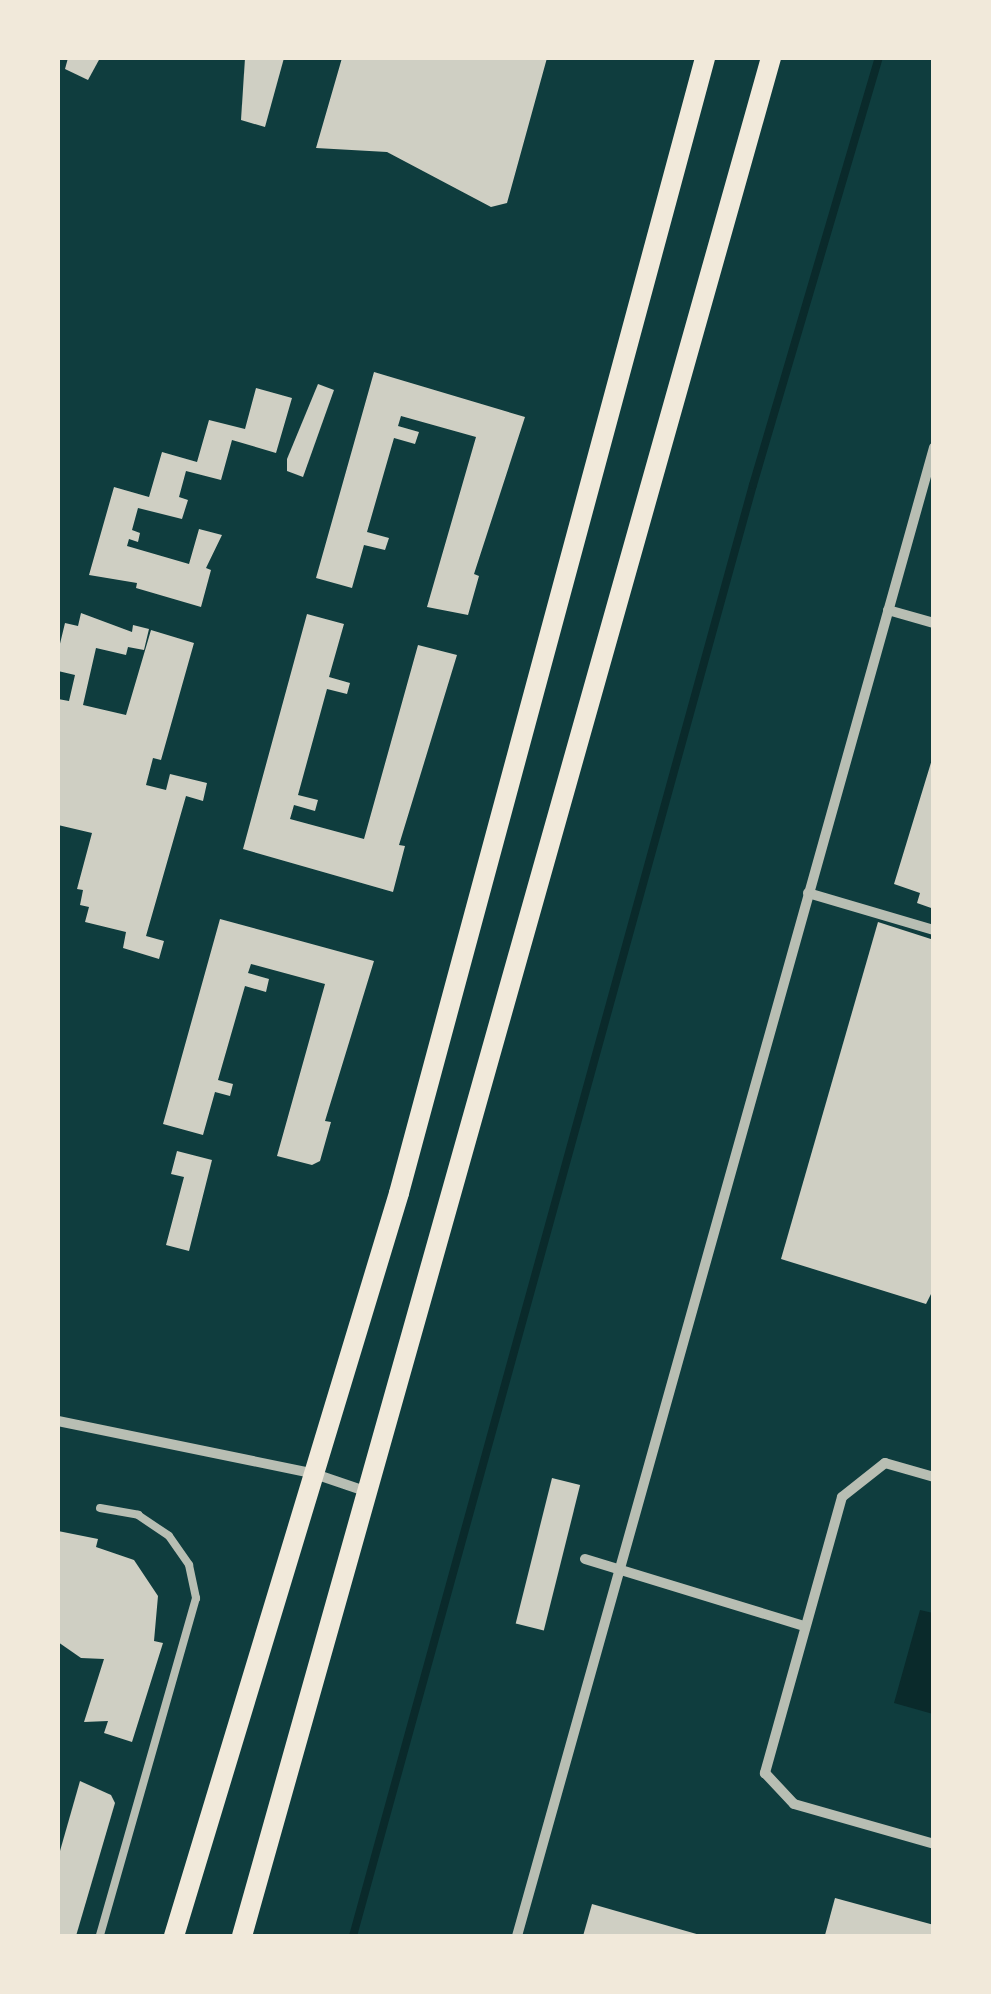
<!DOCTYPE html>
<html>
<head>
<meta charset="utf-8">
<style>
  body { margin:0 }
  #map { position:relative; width:991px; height:1994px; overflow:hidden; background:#0f3d3e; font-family:"Noto Serif",serif }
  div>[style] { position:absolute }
  .water>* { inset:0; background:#0a2a2b }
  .stream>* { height:8px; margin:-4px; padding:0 4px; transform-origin:4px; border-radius:4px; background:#0a2a2b }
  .building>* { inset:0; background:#cfcfc3; transform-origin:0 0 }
  .service>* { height:8px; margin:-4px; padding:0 4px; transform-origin:4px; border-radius:4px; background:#b8beb3 }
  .minor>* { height:10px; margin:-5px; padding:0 5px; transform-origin:5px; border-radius:5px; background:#b8beb3 }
  .secondary>* { height:20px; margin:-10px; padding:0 10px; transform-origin:10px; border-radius:10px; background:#f1e9da }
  span { translate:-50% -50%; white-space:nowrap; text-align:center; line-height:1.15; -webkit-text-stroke:9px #f1e9da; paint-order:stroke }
  .frame { position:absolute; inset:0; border:60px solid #f1e9da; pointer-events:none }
</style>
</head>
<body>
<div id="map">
  <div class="water">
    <div style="clip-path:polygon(920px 1610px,933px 1613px,933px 1714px,894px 1703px)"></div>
  </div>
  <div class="stream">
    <div style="left:353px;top:1936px;width:1505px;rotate:-74.59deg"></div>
    <div style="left:753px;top:485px;width:445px;rotate:-73.6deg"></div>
  </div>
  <div class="building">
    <div style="clip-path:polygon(68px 58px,100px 58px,88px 80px,65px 69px)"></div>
    <div style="clip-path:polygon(245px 58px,284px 58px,265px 127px,241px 120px)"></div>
    <div style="clip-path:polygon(342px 58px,547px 58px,507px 203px,491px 207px,387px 152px,316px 148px)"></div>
    <div style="clip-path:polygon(374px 372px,525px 417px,474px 574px,479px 576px,468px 615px,427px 607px,476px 437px,401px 416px,398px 426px,419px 432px,415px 444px,394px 438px,367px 532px,389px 538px,385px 550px,364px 545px,352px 588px,316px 578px)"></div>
    <div style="clip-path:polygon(318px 384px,334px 390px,303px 477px,287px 471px,287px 459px)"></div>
    <div style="clip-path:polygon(256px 388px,292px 398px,276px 453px,232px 440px,221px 480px,186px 471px,179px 497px,188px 500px,182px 519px,138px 508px,132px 530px,140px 533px,138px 542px,129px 539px,127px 546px,189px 564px,199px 529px,222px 535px,206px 568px,211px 570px,201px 607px,136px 588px,137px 583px,89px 575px,114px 487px,149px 497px,162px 452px,197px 462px,209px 420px,245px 429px)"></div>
    <div style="clip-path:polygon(81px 613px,132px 632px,133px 625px,149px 629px,144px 650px,128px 647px,126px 655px,96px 648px,83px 705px,126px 715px,151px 630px,194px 643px,161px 760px,153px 758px,146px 785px,166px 790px,170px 774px,207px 783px,203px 801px,186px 796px,146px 936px,164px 941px,159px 959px,123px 948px,126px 932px,85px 922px,89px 907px,80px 905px,83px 890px,77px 889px,92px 833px,58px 825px,58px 699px,69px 701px,75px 675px,58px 671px,58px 652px,65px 623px,78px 626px)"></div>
    <div style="clip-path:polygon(307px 614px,344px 624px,329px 677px,350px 683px,347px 694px,327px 689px,298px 795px,318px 800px,315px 811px,294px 805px,290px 819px,364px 839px,418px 645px,457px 655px,399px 845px,405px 846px,393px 892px,243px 849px)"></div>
    <div style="clip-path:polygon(933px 756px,934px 757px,934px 909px,917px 903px,920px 893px,894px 884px)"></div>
    <div style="clip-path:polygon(220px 919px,374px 961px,325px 1121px,331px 1122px,320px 1161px,312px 1165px,277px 1156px,325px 984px,251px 964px,248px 973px,269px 979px,266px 992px,245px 986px,218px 1080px,233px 1084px,230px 1096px,215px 1092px,203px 1135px,163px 1124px)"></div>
    <div style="clip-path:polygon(878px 922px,934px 940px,934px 1288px,926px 1304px,781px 1259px)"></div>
    <div style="clip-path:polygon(177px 1151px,212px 1160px,189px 1251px,166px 1245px,184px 1177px,171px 1174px)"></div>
    <div style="left:552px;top:1478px;width:29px;height:150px;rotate:14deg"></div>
    <div style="clip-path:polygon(58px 1531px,98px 1539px,96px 1547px,134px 1560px,158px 1596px,154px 1641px,163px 1643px,132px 1742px,104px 1733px,108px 1721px,84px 1722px,104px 1659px,81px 1658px,58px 1642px)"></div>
    <div style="clip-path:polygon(80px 1781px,111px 1795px,115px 1803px,76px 1936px,58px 1936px,58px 1858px)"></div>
    <div style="clip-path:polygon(835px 1898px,934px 1925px,934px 1936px,825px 1935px)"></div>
    <div style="clip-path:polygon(592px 1904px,700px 1935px,700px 1936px,583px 1936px)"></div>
  </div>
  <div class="service">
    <div style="left:100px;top:1508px;width:39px;rotate:10deg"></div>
    <div style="left:138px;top:1515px;width:37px;rotate:34deg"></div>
    <div style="left:169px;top:1536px;width:35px;rotate:55deg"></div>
    <div style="left:189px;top:1565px;width:34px;rotate:78deg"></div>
    <div style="left:196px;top:1598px;width:351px;rotate:105.9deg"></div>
  </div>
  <div class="minor">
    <div style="left:888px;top:610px;width:48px;rotate:15.8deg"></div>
    <div style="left:808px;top:893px;width:131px;rotate:16.4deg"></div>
    <div style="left:58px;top:1421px;width:259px;rotate:11.6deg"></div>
    <div style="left:312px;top:1473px;width:59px;rotate:18.7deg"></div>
    <div style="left:934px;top:1477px;width:51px;rotate:-164.1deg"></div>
    <div style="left:885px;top:1463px;width:55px;rotate:141.7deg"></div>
    <div style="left:842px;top:1497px;width:287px;rotate:105.6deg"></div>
    <div style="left:765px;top:1773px;width:42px;rotate:46.9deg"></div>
    <div style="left:794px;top:1804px;width:146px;rotate:15.9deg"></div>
    <div style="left:585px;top:1559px;width:229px;rotate:17deg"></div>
    <div style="left:517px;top:1936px;width:1546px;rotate:-74.35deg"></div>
  </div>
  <div class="secondary">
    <div style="left:174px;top:1936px;width:776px;rotate:-73.15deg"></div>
    <div style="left:399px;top:1193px;width:1176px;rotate:-74.91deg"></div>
    <div style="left:242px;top:1936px;width:1951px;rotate:-74.27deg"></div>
  </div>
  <div class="frame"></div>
</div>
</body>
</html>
